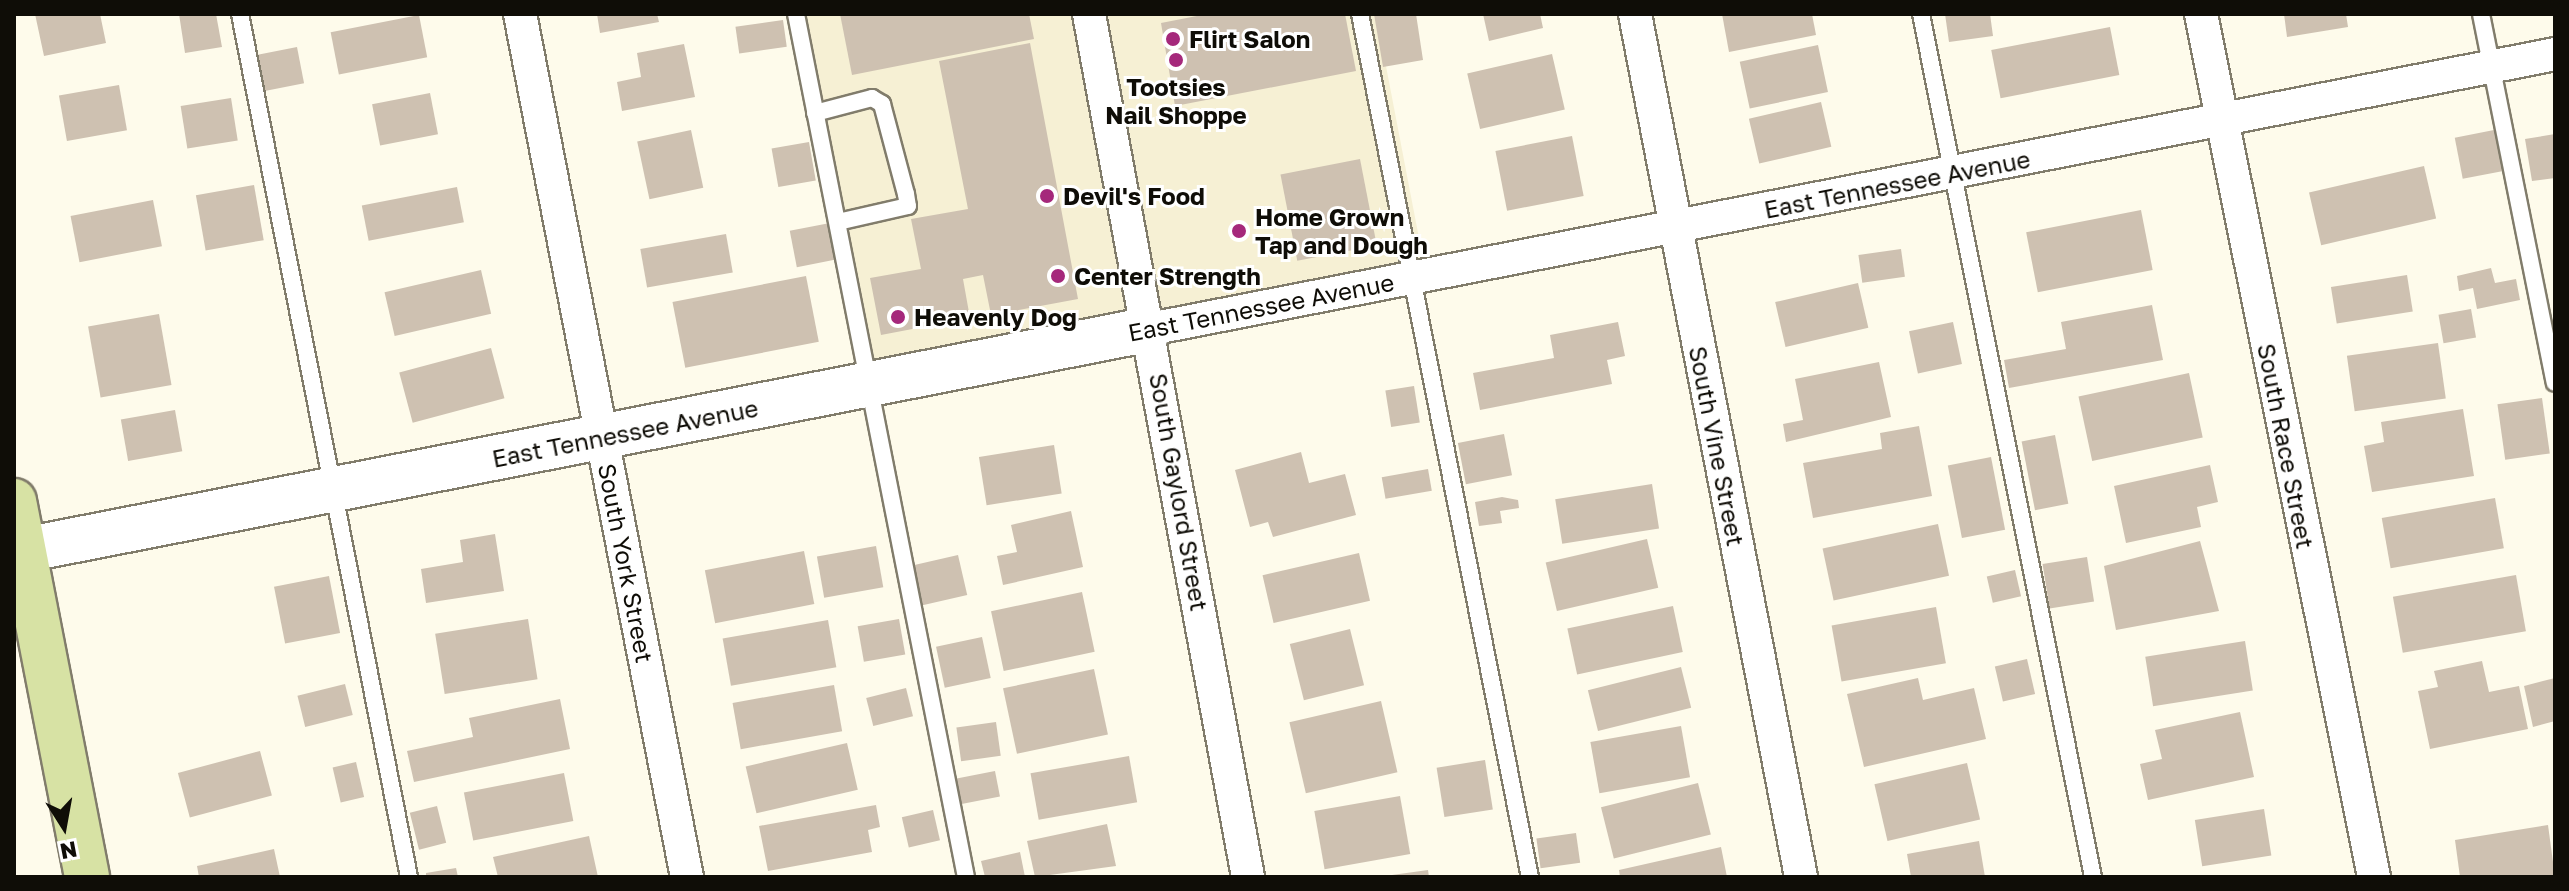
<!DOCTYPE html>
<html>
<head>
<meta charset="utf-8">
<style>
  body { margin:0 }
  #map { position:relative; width:2569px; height:891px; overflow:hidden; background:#fefbeb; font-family:"Golos Text",sans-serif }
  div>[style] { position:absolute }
  .built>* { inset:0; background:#f6f0d4 }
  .building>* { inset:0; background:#cec1b1; transform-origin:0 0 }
  .roads { filter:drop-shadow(2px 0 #817c6b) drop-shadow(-2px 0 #817c6b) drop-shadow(0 2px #817c6b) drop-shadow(0 -2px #817c6b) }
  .lane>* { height:16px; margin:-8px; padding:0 8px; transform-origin:8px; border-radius:8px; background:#fff }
  .street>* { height:32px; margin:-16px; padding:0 16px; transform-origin:16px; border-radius:16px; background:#fff }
  .secondary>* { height:44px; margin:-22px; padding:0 22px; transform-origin:22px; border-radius:22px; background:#fff }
  .primary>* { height:44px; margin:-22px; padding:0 22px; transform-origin:22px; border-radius:22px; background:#d7e2a4 }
  .dots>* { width:22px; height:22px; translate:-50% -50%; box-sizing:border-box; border:4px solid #fff; border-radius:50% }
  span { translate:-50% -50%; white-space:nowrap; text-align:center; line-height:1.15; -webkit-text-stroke:6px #fff; paint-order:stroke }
  .poi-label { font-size:24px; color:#0f0d07; font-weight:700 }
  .left { translate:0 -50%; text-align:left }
  .street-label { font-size:24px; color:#0f0d07 }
  .frame { position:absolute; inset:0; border:16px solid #0f0d07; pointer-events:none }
  .north { position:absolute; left:24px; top:787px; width:80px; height:80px; -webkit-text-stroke:6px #fff; paint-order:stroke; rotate:169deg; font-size:22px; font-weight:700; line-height:32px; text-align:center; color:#0f0d07 }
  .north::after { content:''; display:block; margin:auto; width:28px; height:36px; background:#0f0d07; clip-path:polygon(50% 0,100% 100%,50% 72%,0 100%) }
</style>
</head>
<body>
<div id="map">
  <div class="built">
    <div style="clip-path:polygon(806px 14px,1376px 14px,1423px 259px,876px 370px)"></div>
  </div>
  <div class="building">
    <div style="clip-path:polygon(35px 14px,100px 14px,106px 43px,44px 56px)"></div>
    <div style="clip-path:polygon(179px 14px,216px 14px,222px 47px,185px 53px)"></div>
    <div style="clip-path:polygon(597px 14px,657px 14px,659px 22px,600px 33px)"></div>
    <div style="clip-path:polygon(840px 14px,1029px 14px,1034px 39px,852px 75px)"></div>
    <div style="clip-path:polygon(1207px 14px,1345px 14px,1356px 71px,1175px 106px,1161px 23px)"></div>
    <div style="clip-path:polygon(1374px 14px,1416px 14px,1423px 60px,1383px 67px)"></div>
    <div style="clip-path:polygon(1483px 14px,1540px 14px,1543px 28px,1489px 41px)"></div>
    <div style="clip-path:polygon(1722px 14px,1812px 14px,1816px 35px,1729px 52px)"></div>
    <div style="clip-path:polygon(1945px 14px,1990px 14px,1993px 36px,1949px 42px)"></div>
    <div style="clip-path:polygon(2284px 14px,2346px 14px,2348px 27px,2287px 37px)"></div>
    <div style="left:419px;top:15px;width:43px;height:90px;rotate:79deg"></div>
    <div style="left:783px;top:20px;width:27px;height:48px;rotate:82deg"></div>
    <div style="left:2110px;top:27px;width:49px;height:121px;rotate:79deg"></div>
    <div style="clip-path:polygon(1030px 43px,1078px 299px,991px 315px,983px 275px,963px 279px,970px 318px,881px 335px,870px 278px,921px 269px,911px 219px,968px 209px,939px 61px)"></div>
    <div style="clip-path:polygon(684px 44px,695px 97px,622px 111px,617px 82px,641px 77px,637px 53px)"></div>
    <div style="left:1818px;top:45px;width:48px;height:80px;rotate:78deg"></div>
    <div style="left:297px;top:47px;width:37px;height:40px;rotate:79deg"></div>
    <div style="left:1552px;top:54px;width:57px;height:87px;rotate:77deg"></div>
    <div style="left:119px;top:85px;width:46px;height:61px;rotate:80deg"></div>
    <div style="left:430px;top:93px;width:42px;height:59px;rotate:79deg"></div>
    <div style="left:231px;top:98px;width:43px;height:51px;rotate:81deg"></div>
    <div style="left:1821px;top:102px;width:46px;height:74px;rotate:77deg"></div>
    <div style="left:691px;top:130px;width:59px;height:55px;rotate:78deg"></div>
    <div style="left:2494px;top:130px;width:42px;height:40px;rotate:79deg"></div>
    <div style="clip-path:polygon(2555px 134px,2555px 178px,2532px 181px,2525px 139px)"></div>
    <div style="left:1572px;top:136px;width:61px;height:78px;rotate:79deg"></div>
    <div style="left:809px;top:142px;width:39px;height:38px;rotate:80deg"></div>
    <div style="left:1360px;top:159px;width:88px;height:81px;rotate:79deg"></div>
    <div style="left:2424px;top:166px;width:54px;height:118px;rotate:77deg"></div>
    <div style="left:254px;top:185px;width:56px;height:59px;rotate:80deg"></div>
    <div style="left:457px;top:187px;width:36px;height:97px;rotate:79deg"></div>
    <div style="left:153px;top:200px;width:47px;height:84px;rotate:79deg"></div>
    <div style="left:2141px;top:210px;width:61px;height:117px;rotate:79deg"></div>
    <div style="left:830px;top:223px;width:37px;height:41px;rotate:79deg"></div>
    <div style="left:726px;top:234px;width:39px;height:87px;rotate:80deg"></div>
    <div style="left:1901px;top:249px;width:28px;height:43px;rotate:82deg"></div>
    <div style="clip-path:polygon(2491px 268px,2495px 283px,2516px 279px,2520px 300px,2477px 309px,2473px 288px,2459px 291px,2457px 276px)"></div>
    <div style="left:481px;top:270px;width:45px;height:99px;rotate:77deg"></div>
    <div style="left:2407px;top:275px;width:37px;height:77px;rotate:81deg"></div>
    <div style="left:806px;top:276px;width:67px;height:136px;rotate:79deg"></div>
    <div style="left:1858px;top:283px;width:46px;height:85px;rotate:77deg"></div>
    <div style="clip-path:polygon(2152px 305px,2163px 360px,2009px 388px,2004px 360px,2066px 349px,2061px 322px)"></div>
    <div style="left:2471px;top:309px;width:29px;height:33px;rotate:80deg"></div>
    <div style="left:159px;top:314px;width:72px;height:72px;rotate:80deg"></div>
    <div style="clip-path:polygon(1618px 322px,1625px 356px,1607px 360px,1612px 384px,1480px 410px,1473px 373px,1554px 358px,1550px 335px)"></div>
    <div style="left:1953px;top:322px;width:43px;height:45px;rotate:78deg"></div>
    <div style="left:2438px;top:343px;width:56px;height:92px;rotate:82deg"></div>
    <div style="left:491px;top:348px;width:52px;height:95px;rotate:75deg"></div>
    <div style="clip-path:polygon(1879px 362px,1891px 417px,1786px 442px,1783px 424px,1803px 420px,1795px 379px)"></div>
    <div style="left:2189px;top:373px;width:66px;height:113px;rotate:78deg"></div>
    <div style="left:1414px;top:386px;width:37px;height:29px;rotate:81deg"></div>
    <div style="left:2542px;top:398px;width:56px;height:45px;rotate:82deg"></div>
    <div style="clip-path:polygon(2463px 409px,2474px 476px,2372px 492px,2364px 446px,2384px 442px,2381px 422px)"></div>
    <div style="left:175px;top:410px;width:42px;height:55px;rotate:80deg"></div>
    <div style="clip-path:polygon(1919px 426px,1932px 496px,1813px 518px,1803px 463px,1882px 449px,1880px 433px)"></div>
    <div style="left:1504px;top:434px;width:42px;height:47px;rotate:79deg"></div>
    <div style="left:2055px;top:435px;width:70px;height:34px;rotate:79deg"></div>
    <div style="left:1054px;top:445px;width:49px;height:76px;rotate:81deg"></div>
    <div style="clip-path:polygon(1301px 452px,1309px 483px,1345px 474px,1356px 515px,1273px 537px,1268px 522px,1250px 527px,1235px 470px)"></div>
    <div style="left:1991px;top:457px;width:74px;height:44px;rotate:79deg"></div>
    <div style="clip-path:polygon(2210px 465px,2218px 502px,2197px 507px,2201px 527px,2126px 543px,2114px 486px)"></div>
    <div style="left:1428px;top:469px;width:22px;height:47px;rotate:80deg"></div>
    <div style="left:1652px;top:484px;width:45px;height:98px;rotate:81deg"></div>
    <div style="clip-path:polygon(1502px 497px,1518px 500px,1519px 508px,1500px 511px,1502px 523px,1479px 526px,1475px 502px)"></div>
    <div style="left:2495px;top:498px;width:51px;height:115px;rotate:80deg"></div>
    <div style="clip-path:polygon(1071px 511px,1083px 567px,1003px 585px,997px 556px,1017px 552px,1011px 525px)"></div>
    <div style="left:1938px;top:524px;width:53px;height:118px;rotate:78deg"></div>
    <div style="clip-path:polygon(495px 534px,504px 591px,426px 603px,421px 569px,463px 562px,460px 540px)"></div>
    <div style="left:1647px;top:539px;width:50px;height:104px;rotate:77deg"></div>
    <div style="clip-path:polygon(2200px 541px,2219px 611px,2116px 630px,2104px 566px)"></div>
    <div style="left:876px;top:546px;width:42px;height:60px;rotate:80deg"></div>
    <div style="left:804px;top:551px;width:54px;height:101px;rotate:79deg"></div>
    <div style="left:1359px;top:553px;width:49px;height:99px;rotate:77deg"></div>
    <div style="left:958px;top:555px;width:41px;height:47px;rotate:77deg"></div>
    <div style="left:2087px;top:557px;width:45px;height:45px;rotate:81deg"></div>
    <div style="left:2015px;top:570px;width:27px;height:29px;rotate:77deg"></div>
    <div style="left:2516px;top:575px;width:57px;height:125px;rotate:80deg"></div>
    <div style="left:329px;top:576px;width:58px;height:56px;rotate:79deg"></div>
    <div style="left:1082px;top:592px;width:61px;height:93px;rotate:78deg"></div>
    <div style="left:1673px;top:606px;width:47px;height:108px;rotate:78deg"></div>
    <div style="left:1936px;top:607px;width:57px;height:106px;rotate:80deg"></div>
    <div style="left:528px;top:619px;width:61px;height:94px;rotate:81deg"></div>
    <div style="left:899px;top:619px;width:36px;height:42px;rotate:80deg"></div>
    <div style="left:828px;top:620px;width:48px;height:107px;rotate:80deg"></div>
    <div style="left:1350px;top:629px;width:58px;height:62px;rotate:76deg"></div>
    <div style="left:982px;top:637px;width:42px;height:47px;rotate:78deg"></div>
    <div style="left:2245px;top:641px;width:50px;height:101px;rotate:81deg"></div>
    <div style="left:2027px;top:659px;width:36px;height:33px;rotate:77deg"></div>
    <div style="clip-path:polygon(2482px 661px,2489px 692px,2519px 686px,2528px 729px,2430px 749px,2418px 691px,2438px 687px,2434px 671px)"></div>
    <div style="left:1681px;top:667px;width:42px;height:96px;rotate:76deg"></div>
    <div style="left:1094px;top:669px;width:67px;height:93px;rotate:78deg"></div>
    <div style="clip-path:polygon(1918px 678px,1923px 700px,1974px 688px,1986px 739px,1864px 767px,1847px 694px)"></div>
    <div style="clip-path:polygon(2555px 678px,2555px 721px,2533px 727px,2524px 686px)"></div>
    <div style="left:345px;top:684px;width:32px;height:49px;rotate:76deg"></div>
    <div style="left:834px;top:685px;width:47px;height:103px;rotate:80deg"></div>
    <div style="left:906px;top:688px;width:29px;height:41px;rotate:76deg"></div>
    <div style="clip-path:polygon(560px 699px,570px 749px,414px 782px,407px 751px,473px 737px,469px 718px)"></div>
    <div style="left:1381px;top:701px;width:73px;height:94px;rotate:77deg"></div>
    <div style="clip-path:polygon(2240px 712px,2254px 777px,2148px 800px,2140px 764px,2162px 759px,2155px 730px)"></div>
    <div style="left:996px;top:722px;width:34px;height:40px;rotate:82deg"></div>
    <div style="left:1681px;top:726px;width:52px;height:92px;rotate:80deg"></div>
    <div style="left:847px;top:743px;width:48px;height:104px;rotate:77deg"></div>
    <div style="left:260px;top:751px;width:46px;height:85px;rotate:75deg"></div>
    <div style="left:1129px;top:756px;width:47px;height:100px;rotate:80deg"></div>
    <div style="left:1485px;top:760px;width:50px;height:49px;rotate:81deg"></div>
    <div style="left:356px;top:762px;width:36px;height:24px;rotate:77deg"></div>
    <div style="left:1967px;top:763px;width:58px;height:95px;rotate:77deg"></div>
    <div style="left:995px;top:771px;width:26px;height:39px;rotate:79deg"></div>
    <div style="left:564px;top:773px;width:49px;height:102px;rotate:79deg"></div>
    <div style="left:1698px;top:783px;width:53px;height:100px;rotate:76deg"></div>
    <div style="left:1400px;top:796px;width:59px;height:87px;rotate:80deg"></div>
    <div style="clip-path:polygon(876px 805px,880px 827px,868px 830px,872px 852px,768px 871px,759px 826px)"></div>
    <div style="left:437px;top:806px;width:38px;height:28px;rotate:76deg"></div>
    <div style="left:2264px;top:809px;width:47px;height:70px;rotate:81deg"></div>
    <div style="left:933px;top:810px;width:31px;height:32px;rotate:77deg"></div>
    <div style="clip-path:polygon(1107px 824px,1116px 866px,1035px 877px,1027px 841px)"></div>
    <div style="clip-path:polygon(2548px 825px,2555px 877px,2460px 877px,2455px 840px)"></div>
    <div style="left:1576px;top:833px;width:30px;height:40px;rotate:82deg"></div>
    <div style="clip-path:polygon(589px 836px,598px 877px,498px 877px,493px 857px)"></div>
    <div style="clip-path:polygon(1979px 841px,1985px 877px,1911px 877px,1907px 854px)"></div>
    <div style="clip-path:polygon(1721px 847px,1727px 877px,1620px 877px,1619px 870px)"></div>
    <div style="clip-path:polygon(274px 849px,280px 877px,199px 877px,197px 866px)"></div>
    <div style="clip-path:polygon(1020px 852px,1025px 877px,985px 877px,981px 861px)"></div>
    <div style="clip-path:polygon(456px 868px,458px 877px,426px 877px,426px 873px)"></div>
    <div style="clip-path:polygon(1428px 870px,1429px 877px,1392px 877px,1392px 875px)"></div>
  </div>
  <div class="roads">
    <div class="lane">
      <div style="left:240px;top:14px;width:879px;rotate:78.92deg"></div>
      <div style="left:796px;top:14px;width:880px;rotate:78.86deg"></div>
      <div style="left:1360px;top:14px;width:880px;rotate:78.86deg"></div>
      <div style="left:1921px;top:14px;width:880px;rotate:78.73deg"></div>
      <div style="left:2481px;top:14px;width:376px;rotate:78.7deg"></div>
      <div style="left:815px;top:113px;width:59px;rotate:-14.7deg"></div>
      <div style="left:872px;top:98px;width:12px;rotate:31deg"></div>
      <div style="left:882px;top:104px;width:93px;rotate:75.1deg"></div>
      <div style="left:906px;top:194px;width:12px;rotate:81deg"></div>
      <div style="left:908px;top:206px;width:72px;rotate:167.1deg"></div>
    </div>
    <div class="street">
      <div style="left:520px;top:14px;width:879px;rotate:79.05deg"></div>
      <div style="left:1089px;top:14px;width:878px;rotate:79.56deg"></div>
      <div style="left:1635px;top:14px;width:879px;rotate:79.11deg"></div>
      <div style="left:2201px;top:14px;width:880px;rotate:78.66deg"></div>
      <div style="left:1150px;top:329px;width:1432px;rotate:-11.07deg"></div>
    </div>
    <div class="secondary">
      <div style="left:24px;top:550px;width:1147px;rotate:-11.1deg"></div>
    </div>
    <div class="primary">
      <div style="left:14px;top:501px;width:383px;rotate:79deg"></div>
    </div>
  </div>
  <div class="dots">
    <div style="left:1173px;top:39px;background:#a5287b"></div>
    <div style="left:1176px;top:60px;background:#a5287b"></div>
    <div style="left:1047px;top:196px;background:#a5287b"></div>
    <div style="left:1239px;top:231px;background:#a5287b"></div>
    <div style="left:1058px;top:276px;background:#a5287b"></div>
    <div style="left:898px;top:317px;background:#a5287b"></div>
  </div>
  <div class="poi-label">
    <span class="left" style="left:1189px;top:39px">Flirt Salon</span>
    <span style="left:1176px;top:101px">Tootsies<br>Nail Shoppe</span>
    <span class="left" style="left:1063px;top:196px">Devil's Food</span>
    <span class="left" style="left:1255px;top:231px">Home Grown<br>Tap and Dough</span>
    <span class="left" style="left:1074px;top:276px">Center Strength</span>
    <span class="left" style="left:914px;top:317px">Heavenly Dog</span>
  </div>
  <div class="street-label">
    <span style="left:1897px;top:184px;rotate:-11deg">East Tennessee Avenue</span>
    <span style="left:1261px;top:307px;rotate:-11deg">East Tennessee Avenue</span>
    <span style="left:625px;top:433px;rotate:-11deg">East Tennessee Avenue</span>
    <span style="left:1717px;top:446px;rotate:79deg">South Vine Street</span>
    <span style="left:2286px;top:446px;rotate:79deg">South Race Street</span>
    <span style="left:1179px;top:492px;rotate:80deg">South Gaylord Street</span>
    <span style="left:626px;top:563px;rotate:79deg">South York Street</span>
  </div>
  <div class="frame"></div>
  <div class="north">N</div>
</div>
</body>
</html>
